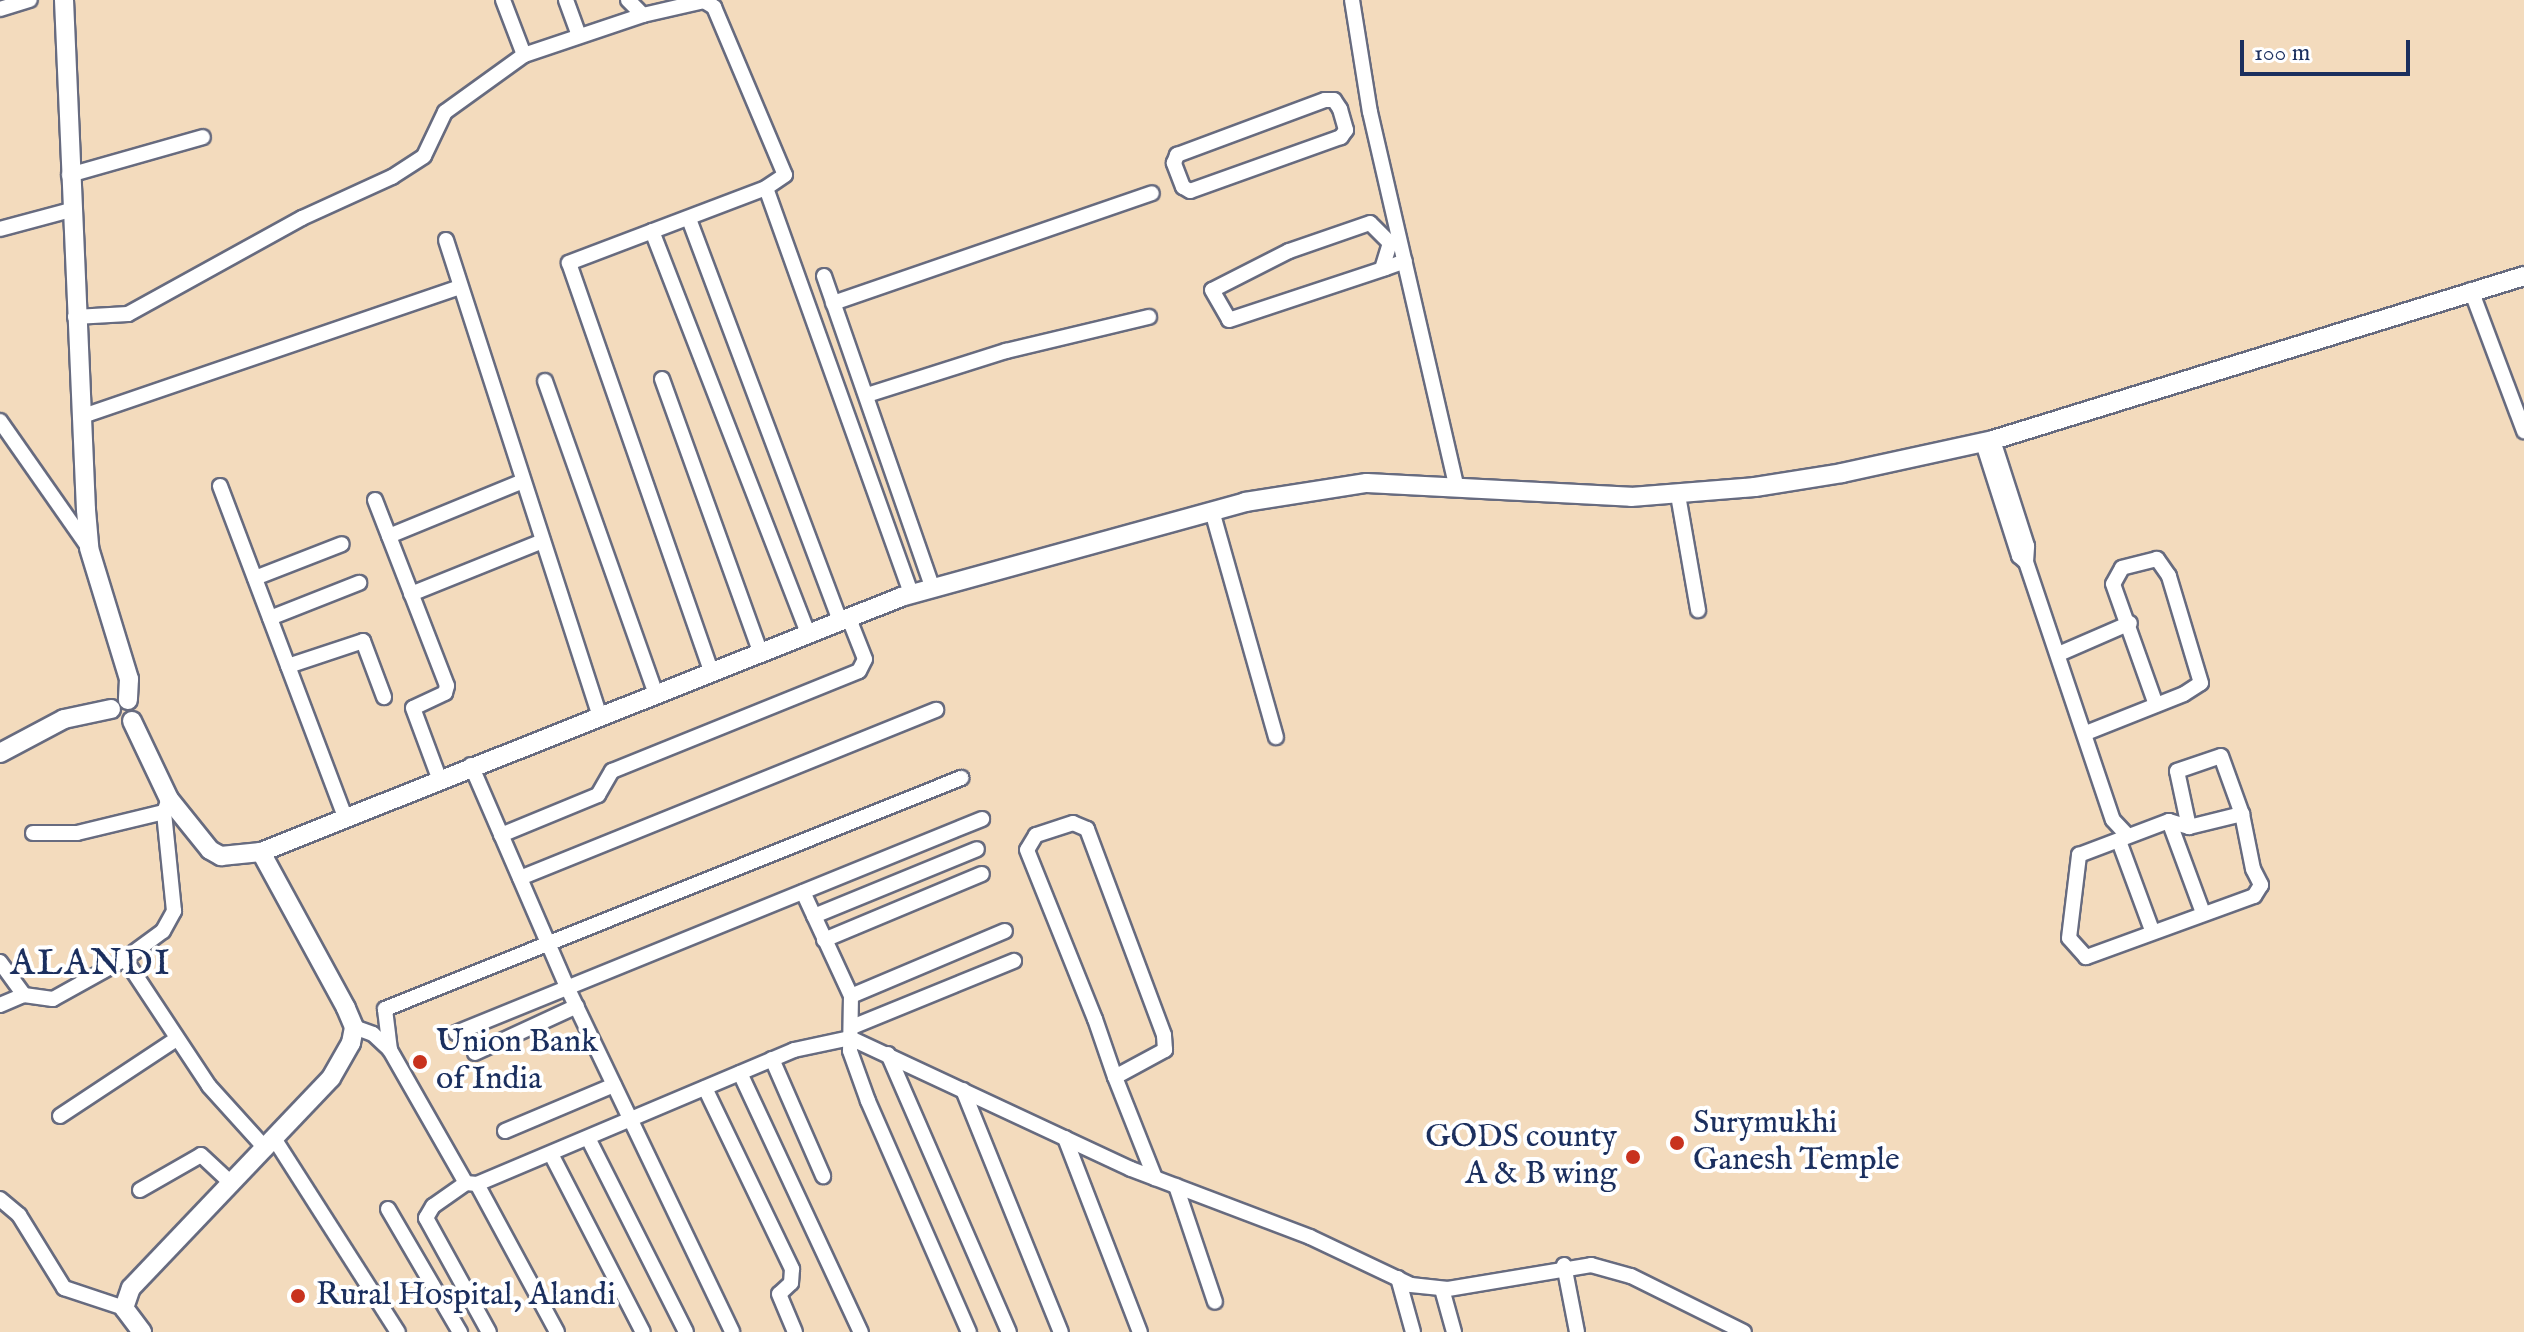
<!DOCTYPE html>
<html>
<head>
<meta charset="utf-8">
<style>
  body { margin:0 }
  #map { position:relative; width:2524px; height:1332px; overflow:hidden; background:#f3dbbd; font-family:"IM FELL English",serif }
  div>[style] { position:absolute }
  .roads { filter:drop-shadow(2px 0 #676b7f) drop-shadow(-2px 0 #676b7f) drop-shadow(0 2px #676b7f) drop-shadow(0 -2px #676b7f) }
  .minor>* { height:14px; margin:-7px; padding:0 7px; transform-origin:7px; border-radius:7px; background:#fff }
  .major>* { height:18px; margin:-9px; padding:0 9px; transform-origin:9px; border-radius:9px; background:#fff }
  .dots>* { width:22px; height:22px; translate:-50% -50%; box-sizing:border-box; border:4px solid #fff; border-radius:50% }
  span { translate:-50% -50%; white-space:nowrap; text-align:center; line-height:1.15; -webkit-text-stroke:8px #fff; paint-order:stroke }
  .poi-label { font-size:32px; color:#1b2f5e }
  .left { translate:0 -50%; text-align:left }
  .right { translate:-100% -50%; text-align:right }
  .quarter-label { font-size:36px; color:#1b2f5e; letter-spacing:2px }
  .scale { position:absolute; left:2240px; top:40px; width:170px; height:36px; box-sizing:border-box; border:4px solid #1b2f5e; border-top:0; padding-left:10px; font-size:24px; line-height:28px; white-space:nowrap; color:#1b2f5e; -webkit-text-stroke:6px #fff; paint-order:stroke }
</style>
</head>
<body>
<div id="map">
  <div class="roads">
    <div class="minor">
      <div style="left:503px;top:0;width:59px;rotate:69.1deg"></div>
      <div style="left:566px;top:0;width:38px;rotate:70deg"></div>
      <div style="left:628px;top:0;width:21px;rotate:45deg"></div>
      <div style="left:643px;top:15px;width:63px;rotate:-12.9deg"></div>
      <div style="left:704px;top:1px;width:12px;rotate:31deg"></div>
      <div style="left:714px;top:7px;width:182px;rotate:67.1deg"></div>
      <div style="left:785px;top:175px;width:23px;rotate:146deg"></div>
      <div style="left:766px;top:188px;width:211px;rotate:159.2deg"></div>
      <div style="left:569px;top:263px;width:431px;rotate:70.8deg"></div>
      <div style="left:1352px;top:0;width:113px;rotate:80.9deg"></div>
      <div style="left:1370px;top:112px;width:386px;rotate:77deg"></div>
      <div style="left:0;top:9px;width:31px;rotate:-17deg"></div>
      <div style="left:1325px;top:100px;width:9px"></div>
      <div style="left:1334px;top:100px;width:11px;rotate:56deg"></div>
      <div style="left:1340px;top:109px;width:22px;rotate:74deg"></div>
      <div style="left:1346px;top:130px;width:9px;rotate:126deg"></div>
      <div style="left:1341px;top:137px;width:160px;rotate:160.3deg"></div>
      <div style="left:1190px;top:191px;width:8px;rotate:-150deg"></div>
      <div style="left:1183px;top:187px;width:26px;rotate:-111deg"></div>
      <div style="left:1174px;top:163px;width:9px;rotate:-69deg"></div>
      <div style="left:1177px;top:155px;width:158px;rotate:-20.4deg"></div>
      <div style="left:69px;top:175px;width:139px;rotate:-15.8deg"></div>
      <div style="left:766px;top:188px;width:431px;rotate:70.3deg"></div>
      <div style="left:689px;top:219px;width:427px;rotate:69.4deg"></div>
      <div style="left:0;top:229px;width:73px;rotate:-15deg"></div>
      <div style="left:652px;top:231px;width:429px;rotate:68.8deg"></div>
      <div style="left:446px;top:240px;width:498px;rotate:72.1deg"></div>
      <div style="left:1382px;top:269px;width:27px;rotate:-73deg"></div>
      <div style="left:1390px;top:243px;width:28px;rotate:-135deg"></div>
      <div style="left:1370px;top:223px;width:86px;rotate:160.9deg"></div>
      <div style="left:1289px;top:251px;width:86px;rotate:153.1deg"></div>
      <div style="left:1212px;top:290px;width:34px;rotate:60deg"></div>
      <div style="left:1229px;top:320px;width:165px;rotate:-18.3deg"></div>
      <div style="left:1386px;top:268px;width:20px;rotate:-20deg"></div>
      <div style="left:824px;top:276px;width:329px;rotate:70.8deg"></div>
      <div style="left:2471px;top:290px;width:151px;rotate:69.4deg"></div>
      <div style="left:833px;top:303px;width:337px;rotate:-19deg"></div>
      <div style="left:75px;top:317px;width:53px;rotate:-3.2deg"></div>
      <div style="left:128px;top:314px;width:199px;rotate:-28.9deg"></div>
      <div style="left:302px;top:218px;width:99px;rotate:-24.5deg"></div>
      <div style="left:392px;top:177px;width:38px;rotate:-33deg"></div>
      <div style="left:424px;top:156px;width:49px;rotate:-64.5deg"></div>
      <div style="left:445px;top:112px;width:97px;rotate:-35.8deg"></div>
      <div style="left:524px;top:55px;width:126px;rotate:-18.6deg"></div>
      <div style="left:662px;top:379px;width:289px;rotate:70.2deg"></div>
      <div style="left:545px;top:381px;width:330px;rotate:70.5deg"></div>
      <div style="left:867px;top:395px;width:146px;rotate:-17.6deg"></div>
      <div style="left:1006px;top:351px;width:147px;rotate:-13.4deg"></div>
      <div style="left:80px;top:417px;width:402px;rotate:-18.9deg"></div>
      <div style="left:0;top:421px;width:155px;rotate:55deg"></div>
      <div style="left:1983px;top:443px;width:119px;rotate:72.3deg"></div>
      <div style="left:2019px;top:556px;width:9px;rotate:41deg"></div>
      <div style="left:2026px;top:562px;width:16px;rotate:-86deg"></div>
      <div style="left:2027px;top:546px;width:111px;rotate:-107.8deg"></div>
      <div style="left:220px;top:486px;width:352px;rotate:69.3deg"></div>
      <div style="left:1678px;top:495px;width:117px;rotate:80.1deg"></div>
      <div style="left:375px;top:500px;width:199px;rotate:68.8deg"></div>
      <div style="left:447px;top:686px;width:7px;rotate:106deg"></div>
      <div style="left:445px;top:693px;width:35px;rotate:155deg"></div>
      <div style="left:413px;top:708px;width:75px;rotate:69.6deg"></div>
      <div style="left:1212px;top:511px;width:235px;rotate:74.2deg"></div>
      <div style="left:389px;top:536px;width:145px;rotate:-22.3deg"></div>
      <div style="left:2026px;top:562px;width:272px;rotate:71.4deg"></div>
      <div style="left:2113px;top:820px;width:19px;rotate:47deg"></div>
      <div style="left:255px;top:578px;width:93px;rotate:-21.3deg"></div>
      <div style="left:411px;top:594px;width:142px;rotate:-21.9deg"></div>
      <div style="left:270px;top:618px;width:96px;rotate:-21.5deg"></div>
      <div style="left:2061px;top:653px;width:75px;rotate:-23.5deg"></div>
      <div style="left:288px;top:666px;width:79px;rotate:-18.4deg"></div>
      <div style="left:363px;top:641px;width:60px;rotate:69.4deg"></div>
      <div style="left:2086px;top:733px;width:105px;rotate:-21.7deg"></div>
      <div style="left:2184px;top:694px;width:20px;rotate:-33deg"></div>
      <div style="left:2201px;top:683px;width:112px;rotate:-106.7deg"></div>
      <div style="left:2169px;top:576px;width:21px;rotate:-125deg"></div>
      <div style="left:2157px;top:559px;width:36px;rotate:166deg"></div>
      <div style="left:2122px;top:568px;width:18px;rotate:119deg"></div>
      <div style="left:2113px;top:584px;width:128px;rotate:70.4deg"></div>
      <div style="left:471px;top:765px;width:244px;rotate:66.6deg"></div>
      <div style="left:568px;top:989px;width:380px;rotate:64.4deg"></div>
      <div style="left:2169px;top:821px;width:98px;rotate:69.7deg"></div>
      <div style="left:2189px;top:827px;width:57px;rotate:-102.1deg"></div>
      <div style="left:2177px;top:771px;width:46px;rotate:-18.8deg"></div>
      <div style="left:2221px;top:756px;width:62px;rotate:70.1deg"></div>
      <div style="left:2242px;top:814px;width:56px;rotate:78.7deg"></div>
      <div style="left:2253px;top:869px;width:18px;rotate:63deg"></div>
      <div style="left:2261px;top:885px;width:13px;rotate:122deg"></div>
      <div style="left:2254px;top:896px;width:179px;rotate:160deg"></div>
      <div style="left:2086px;top:957px;width:25px;rotate:-132deg"></div>
      <div style="left:2069px;top:938px;width:84px;rotate:-83.1deg"></div>
      <div style="left:2079px;top:855px;width:96px;rotate:-20.7deg"></div>
      <div style="left:2169px;top:821px;width:21px;rotate:17deg"></div>
      <div style="left:2189px;top:827px;width:55px;rotate:-13.8deg"></div>
      <div style="left:33px;top:833px;width:44px"></div>
      <div style="left:77px;top:833px;width:89px;rotate:-13.6deg"></div>
      <div style="left:501px;top:835px;width:105px;rotate:-22.4deg"></div>
      <div style="left:598px;top:795px;width:28px;rotate:-60deg"></div>
      <div style="left:612px;top:771px;width:266px;rotate:-22deg"></div>
      <div style="left:859px;top:671px;width:13px;rotate:-63deg"></div>
      <div style="left:865px;top:659px;width:46px;rotate:-111.6deg"></div>
      <div style="left:2119px;top:841px;width:95px;rotate:69.7deg"></div>
      <div style="left:520px;top:878px;width:449px;rotate:-22deg"></div>
      <div style="left:803px;top:892px;width:115px;rotate:65.2deg"></div>
      <div style="left:851px;top:996px;width:55px;rotate:91deg"></div>
      <div style="left:850px;top:1051px;width:53px;rotate:70.2deg"></div>
      <div style="left:868px;top:1101px;width:252px;rotate:66.4deg"></div>
      <div style="left:814px;top:916px;width:176px;rotate:-22.3deg"></div>
      <div style="left:824px;top:940px;width:171px;rotate:-22.7deg"></div>
      <div style="left:125px;top:959px;width:47px;rotate:-36.4deg"></div>
      <div style="left:163px;top:931px;width:23px;rotate:-61deg"></div>
      <div style="left:174px;top:911px;width:100px;rotate:-95.8deg"></div>
      <div style="left:164px;top:812px;width:14px;rotate:-69deg"></div>
      <div style="left:0;top:962px;width:41px;rotate:54deg"></div>
      <div style="left:851px;top:996px;width:167px;rotate:-22.9deg"></div>
      <div style="left:0;top:1005px;width:26px;rotate:-23deg"></div>
      <div style="left:24px;top:995px;width:29px;rotate:8deg"></div>
      <div style="left:53px;top:999px;width:82px;rotate:-29.1deg"></div>
      <div style="left:125px;top:959px;width:152px;rotate:56.5deg"></div>
      <div style="left:209px;top:1086px;width:85px;rotate:47.9deg"></div>
      <div style="left:354px;top:1027px;width:20px;rotate:20deg"></div>
      <div style="left:373px;top:1034px;width:23px;rotate:43deg"></div>
      <div style="left:390px;top:1050px;width:153px;rotate:60.3deg"></div>
      <div style="left:466px;top:1183px;width:11px;rotate:5deg"></div>
      <div style="left:477px;top:1184px;width:344px;rotate:-22.9deg"></div>
      <div style="left:794px;top:1050px;width:57px;rotate:-12.1deg"></div>
      <div style="left:850px;top:1038px;width:310px;rotate:25deg"></div>
      <div style="left:1131px;top:1169px;width:191px;rotate:20.8deg"></div>
      <div style="left:1310px;top:1237px;width:112px;rotate:25.4deg"></div>
      <div style="left:1411px;top:1285px;width:37px;rotate:6deg"></div>
      <div style="left:1448px;top:1289px;width:145px;rotate:-9.5deg"></div>
      <div style="left:1591px;top:1265px;width:41px;rotate:15.4deg"></div>
      <div style="left:1631px;top:1276px;width:126px;rotate:26.4deg"></div>
      <div style="left:852px;top:1027px;width:175px;rotate:-22.2deg"></div>
      <div style="left:456px;top:1033px;width:568px;rotate:-22.14deg"></div>
      <div style="left:390px;top:1050px;width:41px;rotate:-97deg"></div>
      <div style="left:385px;top:1009px;width:621px;rotate:-21.85deg"></div>
      <div style="left:475px;top:1053px;width:112px;rotate:-24.7deg"></div>
      <div style="left:888px;top:1054px;width:303px;rotate:66.5deg"></div>
      <div style="left:772px;top:1059px;width:128px;rotate:66.4deg"></div>
      <div style="left:740px;top:1073px;width:286px;rotate:65deg"></div>
      <div style="left:1115px;top:1077px;width:57px;rotate:-28.4deg"></div>
      <div style="left:1165px;top:1050px;width:15px;rotate:-94deg"></div>
      <div style="left:1164px;top:1035px;width:220px;rotate:-110.5deg"></div>
      <div style="left:1087px;top:829px;width:15px;rotate:-157deg"></div>
      <div style="left:1073px;top:823px;width:39px;rotate:162deg"></div>
      <div style="left:1036px;top:835px;width:17px;rotate:121deg"></div>
      <div style="left:1027px;top:850px;width:182px;rotate:68.1deg"></div>
      <div style="left:1095px;top:1019px;width:61px;rotate:71deg"></div>
      <div style="left:1115px;top:1077px;width:109px;rotate:68.4deg"></div>
      <div style="left:705px;top:1088px;width:201px;rotate:64.3deg"></div>
      <div style="left:792px;top:1269px;width:14px;rotate:94deg"></div>
      <div style="left:791px;top:1283px;width:16px;rotate:137deg"></div>
      <div style="left:779px;top:1294px;width:41px;rotate:67.2deg"></div>
      <div style="left:963px;top:1090px;width:261px;rotate:68deg"></div>
      <div style="left:60px;top:1116px;width:138px;rotate:-33.5deg"></div>
      <div style="left:505px;top:1131px;width:118px;rotate:-22.9deg"></div>
      <div style="left:588px;top:1138px;width:217px;rotate:63.2deg"></div>
      <div style="left:1065px;top:1138px;width:208px;rotate:68.9deg"></div>
      <div style="left:275px;top:1140px;width:228px;rotate:57.4deg"></div>
      <div style="left:551px;top:1154px;width:200px;rotate:62.7deg"></div>
      <div style="left:466px;top:1183px;width:40px;rotate:145.1deg"></div>
      <div style="left:433px;top:1206px;width:14px;rotate:120deg"></div>
      <div style="left:426px;top:1218px;width:130px;rotate:61.1deg"></div>
      <div style="left:477px;top:1184px;width:168px;rotate:61.6deg"></div>
      <div style="left:1176px;top:1186px;width:122px;rotate:71.4deg"></div>
      <div style="left:140px;top:1190px;width:70px;rotate:-29.8deg"></div>
      <div style="left:201px;top:1155px;width:42px;rotate:43.1deg"></div>
      <div style="left:0;top:1199px;width:25px;rotate:40deg"></div>
      <div style="left:19px;top:1215px;width:86px;rotate:58.3deg"></div>
      <div style="left:64px;top:1288px;width:63px;rotate:18.4deg"></div>
      <div style="left:388px;top:1209px;width:143px;rotate:59.7deg"></div>
      <div style="left:1564px;top:1265px;width:68px;rotate:79deg"></div>
      <div style="left:1398px;top:1278px;width:56px;rotate:74.5deg"></div>
      <div style="left:1442px;top:1289px;width:45px;rotate:74.4deg"></div>
    </div>
    <div class="major">
      <div style="left:64px;top:0;width:510px;rotate:87.53deg"></div>
      <div style="left:86px;top:510px;width:38px;rotate:85deg"></div>
      <div style="left:89px;top:548px;width:137px;rotate:73deg"></div>
      <div style="left:129px;top:679px;width:21px;rotate:93deg"></div>
      <div style="left:132px;top:721px;width:86px;rotate:64.6deg"></div>
      <div style="left:169px;top:799px;width:65px;rotate:51.2deg"></div>
      <div style="left:210px;top:850px;width:13px;rotate:29deg"></div>
      <div style="left:221px;top:856px;width:40px;rotate:-5.7deg"></div>
      <div style="left:261px;top:852px;width:689px;rotate:-21.72deg"></div>
      <div style="left:901px;top:597px;width:357px;rotate:-15.4deg"></div>
      <div style="left:1245px;top:502px;width:123px;rotate:-8.9deg"></div>
      <div style="left:1367px;top:483px;width:264px;rotate:3deg"></div>
      <div style="left:1631px;top:497px;width:124px;rotate:-4.6deg"></div>
      <div style="left:1755px;top:487px;width:88px;rotate:-9.1deg"></div>
      <div style="left:1842px;top:473px;width:155px;rotate:-12.3deg"></div>
      <div style="left:1993px;top:440px;width:556px;rotate:-17.16deg"></div>
      <div style="left:0;top:753px;width:72px;rotate:-28deg"></div>
      <div style="left:64px;top:719px;width:48px;rotate:-12deg"></div>
      <div style="left:142px;top:1332px;width:30px;rotate:-127deg"></div>
      <div style="left:124px;top:1308px;width:21px;rotate:-71deg"></div>
      <div style="left:131px;top:1288px;width:290px;rotate:-46.4deg"></div>
      <div style="left:331px;top:1078px;width:40px;rotate:-60.3deg"></div>
      <div style="left:351px;top:1043px;width:16px;rotate:-79deg"></div>
      <div style="left:354px;top:1027px;width:21px;rotate:-113deg"></div>
      <div style="left:346px;top:1008px;width:178px;rotate:-118.6deg"></div>
    </div>
  </div>
  <div class="dots">
    <div style="left:420px;top:1062px;background:#c8321e"></div>
    <div style="left:1677px;top:1143px;background:#c8321e"></div>
    <div style="left:1633px;top:1157px;background:#c8321e"></div>
    <div style="left:298px;top:1296px;background:#c8321e"></div>
  </div>
  <div class="poi-label">
    <span class="left" style="left:436px;top:1062px">Union Bank<br>of India</span>
    <span class="left" style="left:1693px;top:1143px">Surymukhi<br>Ganesh Temple</span>
    <span class="right" style="left:1617px;top:1157px">GODS county<br>A &amp; B wing</span>
    <span class="left" style="left:316px;top:1296px">Rural Hospital, Alandi</span>
  </div>
  <div class="quarter-label">
    <span style="left:91px;top:965px">ALANDI</span>
  </div>
  <div class="scale">100 m</div>
</div>
</body>
</html>
